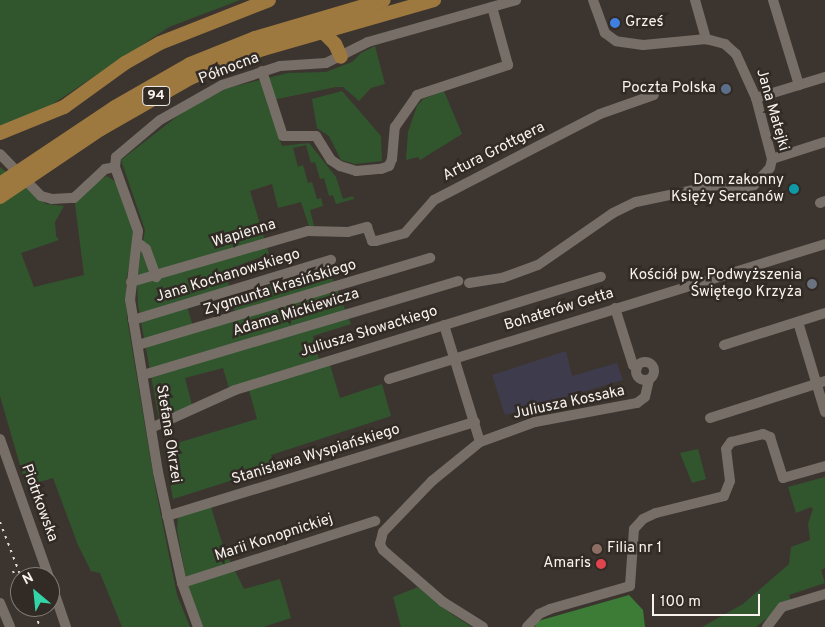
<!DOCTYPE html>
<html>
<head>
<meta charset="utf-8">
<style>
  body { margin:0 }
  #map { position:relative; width:825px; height:627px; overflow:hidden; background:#3c352f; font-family:Overpass,sans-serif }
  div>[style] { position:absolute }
  .industrial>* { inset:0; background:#3e3b4c }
  .green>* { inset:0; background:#31562e }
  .forest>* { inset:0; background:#3c7c37 }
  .minor>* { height:10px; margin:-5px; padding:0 5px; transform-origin:5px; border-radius:5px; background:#766e67 }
  .minor>.ring { margin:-5px; padding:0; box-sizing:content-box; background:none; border:10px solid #766e67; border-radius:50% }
  .major>* { height:14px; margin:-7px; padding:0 7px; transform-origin:7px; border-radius:7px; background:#9e793f }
  .rail>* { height:2px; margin-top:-1px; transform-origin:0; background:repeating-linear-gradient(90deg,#e0dbd7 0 2.5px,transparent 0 7.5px) }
  .dots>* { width:14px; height:14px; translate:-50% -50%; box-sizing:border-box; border:2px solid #322b25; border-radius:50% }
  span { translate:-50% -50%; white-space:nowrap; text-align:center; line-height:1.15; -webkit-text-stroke:5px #322b25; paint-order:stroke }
  .shield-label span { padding:1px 4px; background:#322b25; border:1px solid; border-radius:4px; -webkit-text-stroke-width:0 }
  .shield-label { font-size:14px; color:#f7f2ee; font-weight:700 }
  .poi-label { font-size:15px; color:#f7f2ee }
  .left { translate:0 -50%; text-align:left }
  .right { translate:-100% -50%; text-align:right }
  .street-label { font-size:15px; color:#f7f2ee }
  .north { position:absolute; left:10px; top:567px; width:50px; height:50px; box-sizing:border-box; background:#322b25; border:1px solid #817b75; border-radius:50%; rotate:332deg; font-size:14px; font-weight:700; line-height:20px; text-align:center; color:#f7f2ee }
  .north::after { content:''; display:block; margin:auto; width:18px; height:22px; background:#32d4a8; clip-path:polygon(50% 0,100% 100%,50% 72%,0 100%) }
  .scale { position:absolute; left:652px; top:594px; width:108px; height:22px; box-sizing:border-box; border:2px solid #f7f2ee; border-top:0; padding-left:6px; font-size:15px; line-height:18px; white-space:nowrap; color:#f7f2ee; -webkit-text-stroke:4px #322b25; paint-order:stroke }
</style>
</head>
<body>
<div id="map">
  <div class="industrial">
    <div style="clip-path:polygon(566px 351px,572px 376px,617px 363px,623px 380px,505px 415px,492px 375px)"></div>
  </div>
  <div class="green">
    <div style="clip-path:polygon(0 0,240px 0,169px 27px,48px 107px,0 128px)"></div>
    <div style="clip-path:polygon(375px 46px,385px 84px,371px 88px,359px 101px,343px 87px,336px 87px,277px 99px,268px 106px,282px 146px,309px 143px,336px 177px,343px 199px,353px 196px,354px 199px,336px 204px,333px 195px,329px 196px,324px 178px,320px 179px,315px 162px,311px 163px,306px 145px,293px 148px,298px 167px,303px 165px,308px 183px,312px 182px,317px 199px,321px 198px,323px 206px,310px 210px,314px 226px,309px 226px,301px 202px,278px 208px,272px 184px,250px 191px,269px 254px,226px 270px,230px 292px,187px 306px,193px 327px,235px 312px,231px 297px,294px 280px,298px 289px,332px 277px,351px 324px,313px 336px,321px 367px,330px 365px,340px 398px,382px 384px,391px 416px,271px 455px,274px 467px,173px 499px,164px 447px,257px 419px,249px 390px,231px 395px,223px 368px,185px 378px,194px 413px,161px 430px,138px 305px,137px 277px,145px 230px,121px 160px,188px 108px,228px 88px,288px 73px,326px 72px,352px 62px,361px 53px)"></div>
    <div style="clip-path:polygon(342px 91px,381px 136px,382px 161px,355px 164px,341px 160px,329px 136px,317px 128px,312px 99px)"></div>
    <div style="clip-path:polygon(444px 91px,462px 134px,420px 160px,418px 157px,406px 160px,408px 132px,417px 106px,423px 99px)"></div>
    <div style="clip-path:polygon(0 167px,46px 204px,64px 206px,55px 222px,56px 236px,59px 240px,21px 253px,34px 287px,84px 275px,75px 204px,98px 180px,107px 176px,116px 182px,135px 231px,126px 282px,127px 318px,155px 486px,177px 595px,190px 627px,122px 627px,100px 573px,91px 571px,78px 545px,53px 478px,26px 486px,0 396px)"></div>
    <div style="clip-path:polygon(698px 449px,706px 479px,692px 483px,680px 453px)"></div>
    <div style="clip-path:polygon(825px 477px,825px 568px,821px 570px,825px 583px,789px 595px,791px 600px,756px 627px,702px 627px,743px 604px,789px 564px,791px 547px,810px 540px,808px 524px,813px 509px,811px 507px,796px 513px,788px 487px)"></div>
    <div style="clip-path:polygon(211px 507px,224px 549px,244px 589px,280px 579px,291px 618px,263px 627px,203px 627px,188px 589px,177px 530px,178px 517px)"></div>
    <div style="clip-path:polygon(418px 587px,453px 615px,472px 627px,401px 627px,393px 597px)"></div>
  </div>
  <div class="forest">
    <div style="clip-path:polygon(629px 595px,643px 610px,645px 627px,535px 627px,538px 621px)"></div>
  </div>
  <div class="minor">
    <div style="left:695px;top:0;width:41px;rotate:74.2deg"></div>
    <div style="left:773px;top:0;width:89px;rotate:73deg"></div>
    <div style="left:262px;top:71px;width:68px;rotate:72.1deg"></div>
    <div style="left:283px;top:136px;width:33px"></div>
    <div style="left:316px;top:136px;width:28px;rotate:58deg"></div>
    <div style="left:331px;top:160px;width:11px;rotate:34deg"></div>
    <div style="left:340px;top:166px;width:17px;rotate:17deg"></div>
    <div style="left:356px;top:171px;width:25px;rotate:-5deg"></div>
    <div style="left:381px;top:169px;width:9px;rotate:-21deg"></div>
    <div style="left:389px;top:166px;width:8px;rotate:-67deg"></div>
    <div style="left:392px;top:159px;width:32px;rotate:-85deg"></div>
    <div style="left:395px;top:127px;width:39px;rotate:-55deg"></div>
    <div style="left:417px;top:95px;width:96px;rotate:-18.2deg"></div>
    <div style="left:508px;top:65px;width:60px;rotate:-105.4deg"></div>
    <div style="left:756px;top:98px;width:72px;rotate:-16.9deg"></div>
    <div style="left:0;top:154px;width:59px;rotate:45.7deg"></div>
    <div style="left:41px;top:196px;width:11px;rotate:15deg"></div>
    <div style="left:52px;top:199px;width:22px;rotate:-3deg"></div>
    <div style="left:74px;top:198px;width:42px;rotate:-43.1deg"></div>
    <div style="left:105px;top:169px;width:10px;rotate:-11deg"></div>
    <div style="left:772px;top:159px;width:56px;rotate:-17.8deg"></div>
    <div style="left:820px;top:203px;width:5px;rotate:-22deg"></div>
    <div style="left:138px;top:243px;width:10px;rotate:37deg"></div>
    <div style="left:146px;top:249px;width:30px;rotate:70deg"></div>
    <div style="left:131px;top:282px;width:184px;rotate:-16.1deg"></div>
    <div style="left:308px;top:231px;width:40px;rotate:1.4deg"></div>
    <div style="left:348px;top:232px;width:20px;rotate:-15deg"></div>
    <div style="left:367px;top:227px;width:15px;rotate:70deg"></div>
    <div style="left:372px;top:241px;width:4px"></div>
    <div style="left:376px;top:241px;width:30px;rotate:-15deg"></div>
    <div style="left:405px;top:233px;width:44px;rotate:-48.7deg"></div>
    <div style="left:434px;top:200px;width:187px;rotate:-27.4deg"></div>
    <div style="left:600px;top:114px;width:57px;rotate:-19.4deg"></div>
    <div style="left:469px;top:283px;width:33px;rotate:-9deg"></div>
    <div style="left:502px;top:278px;width:38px;rotate:-20deg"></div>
    <div style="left:538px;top:265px;width:91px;rotate:-34.7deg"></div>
    <div style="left:613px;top:213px;width:25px;rotate:-26deg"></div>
    <div style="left:636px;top:202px;width:68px;rotate:-11.8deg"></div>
    <div style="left:703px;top:188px;width:43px"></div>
    <div style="left:746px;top:188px;width:9px;rotate:-21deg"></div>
    <div style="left:754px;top:185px;width:23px;rotate:-47deg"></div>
    <div style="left:770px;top:168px;width:9px;rotate:-77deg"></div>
    <div style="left:772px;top:159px;width:63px;rotate:-104.7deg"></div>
    <div style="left:756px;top:98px;width:48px;rotate:-114.4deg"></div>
    <div style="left:736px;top:54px;width:15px;rotate:-138deg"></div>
    <div style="left:725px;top:44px;width:20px;rotate:-165deg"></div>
    <div style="left:706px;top:39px;width:63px;rotate:174.6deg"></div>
    <div style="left:643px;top:45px;width:27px;rotate:-172deg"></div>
    <div style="left:616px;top:41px;width:14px;rotate:-144deg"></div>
    <div style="left:605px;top:33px;width:35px;rotate:-110deg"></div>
    <div style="left:615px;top:308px;width:60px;rotate:72.5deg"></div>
    <div style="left:633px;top:365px;width:5px;rotate:37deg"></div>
    <div style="left:133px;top:320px;width:207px;rotate:-16.9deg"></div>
    <div style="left:798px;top:322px;width:94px;rotate:73.3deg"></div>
    <div style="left:444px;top:325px;width:122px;rotate:72.9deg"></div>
    <div style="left:138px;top:345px;width:305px;rotate:-16.6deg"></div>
    <div style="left:724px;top:345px;width:106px;rotate:-17.6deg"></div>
    <div class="ring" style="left:636px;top:362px;width:8px;height:8px"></div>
    <div style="left:143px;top:375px;width:329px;rotate:-16.6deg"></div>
    <div style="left:389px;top:379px;width:456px;rotate:-17.2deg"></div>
    <div style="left:710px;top:418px;width:121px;rotate:-17.8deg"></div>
    <div style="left:151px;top:428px;width:92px;rotate:-24.3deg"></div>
    <div style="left:235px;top:390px;width:383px;rotate:-17.2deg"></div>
    <div style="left:0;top:439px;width:146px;rotate:70.5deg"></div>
    <div style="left:167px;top:516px;width:322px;rotate:-17deg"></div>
    <div style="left:50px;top:580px;width:50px;rotate:71.2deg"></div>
    <div style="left:182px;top:583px;width:203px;rotate:-17.8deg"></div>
    <div style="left:0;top:603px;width:26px;rotate:67deg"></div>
    <div style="left:198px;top:627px;width:47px;rotate:-110deg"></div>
    <div style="left:182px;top:583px;width:114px;rotate:-102.2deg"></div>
    <div style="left:158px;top:472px;width:174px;rotate:-99.2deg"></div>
    <div style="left:130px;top:300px;width:69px;rotate:-83.4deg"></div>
    <div style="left:138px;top:231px;width:68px;rotate:-109.8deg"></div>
    <div style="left:115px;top:167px;width:10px;rotate:-84deg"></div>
    <div style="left:116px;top:157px;width:57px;rotate:-40.1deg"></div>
    <div style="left:160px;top:120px;width:71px;rotate:-29.4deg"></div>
    <div style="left:222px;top:85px;width:61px;rotate:-18.1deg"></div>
    <div style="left:280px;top:66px;width:46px;rotate:-3.7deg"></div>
    <div style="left:326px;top:63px;width:47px;rotate:-26.6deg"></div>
    <div style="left:368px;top:42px;width:154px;rotate:-15.8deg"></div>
    <div style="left:483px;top:627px;width:47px;rotate:-148deg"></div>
    <div style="left:443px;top:602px;width:79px;rotate:-139.1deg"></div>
    <div style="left:383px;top:550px;width:7px;rotate:-117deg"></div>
    <div style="left:380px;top:544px;width:12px;rotate:-76deg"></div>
    <div style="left:383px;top:532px;width:71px;rotate:-46.1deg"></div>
    <div style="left:432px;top:481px;width:62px;rotate:-39.1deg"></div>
    <div style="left:480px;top:442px;width:59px;rotate:-20deg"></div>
    <div style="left:535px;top:422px;width:104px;rotate:-10.6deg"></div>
    <div style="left:637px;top:403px;width:10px;rotate:-37deg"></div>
    <div style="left:645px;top:397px;width:18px;rotate:-77deg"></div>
    <div style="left:527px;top:627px;width:18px;rotate:-47deg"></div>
    <div style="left:539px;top:614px;width:12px;rotate:-24deg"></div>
    <div style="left:550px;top:609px;width:83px;rotate:-16deg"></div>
    <div style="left:630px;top:586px;width:57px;rotate:-86deg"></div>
    <div style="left:634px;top:529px;width:13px;rotate:-48deg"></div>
    <div style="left:643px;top:519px;width:14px;rotate:-25deg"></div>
    <div style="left:656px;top:513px;width:70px;rotate:-14deg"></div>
    <div style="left:724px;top:496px;width:16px;rotate:-68deg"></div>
    <div style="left:730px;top:481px;width:32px;rotate:-97deg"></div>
    <div style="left:726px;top:449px;width:9px;rotate:-54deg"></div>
    <div style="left:731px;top:442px;width:33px;rotate:-14deg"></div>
    <div style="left:763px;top:434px;width:8px;rotate:23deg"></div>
    <div style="left:770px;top:437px;width:43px;rotate:72.4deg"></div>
    <div style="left:783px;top:478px;width:44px;rotate:-15.9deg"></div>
    <div style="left:767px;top:627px;width:25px;rotate:-53deg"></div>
    <div style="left:782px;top:607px;width:45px;rotate:-16.8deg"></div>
  </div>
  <div class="major">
    <div style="left:322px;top:31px;width:18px;rotate:45deg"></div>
    <div style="left:335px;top:44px;width:14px;rotate:65deg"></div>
    <div style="left:0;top:133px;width:69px;rotate:-22.1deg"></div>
    <div style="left:64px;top:107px;width:75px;rotate:-35.8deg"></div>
    <div style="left:125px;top:63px;width:40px;rotate:-29.7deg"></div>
    <div style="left:160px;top:43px;width:117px;rotate:-21.5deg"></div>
    <div style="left:0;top:184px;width:138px;rotate:-33.8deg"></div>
    <div style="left:115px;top:107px;width:86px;rotate:-29.8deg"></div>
    <div style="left:190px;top:64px;width:70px;rotate:-21.8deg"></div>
    <div style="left:255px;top:38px;width:134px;rotate:-16.4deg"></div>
    <div style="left:0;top:197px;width:122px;rotate:-34deg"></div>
    <div style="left:101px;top:129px;width:103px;rotate:-29.8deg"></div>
    <div style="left:190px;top:78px;width:79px;rotate:-21.7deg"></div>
    <div style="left:263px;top:49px;width:178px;rotate:-16deg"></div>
  </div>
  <div class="rail">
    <div style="left:0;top:522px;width:59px;rotate:69.1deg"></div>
    <div style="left:13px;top:571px;width:20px;rotate:70deg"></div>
    <div style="left:33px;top:607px;width:21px;rotate:71deg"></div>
  </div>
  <div class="dots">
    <div style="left:615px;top:23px;background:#3f7fe0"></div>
    <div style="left:726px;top:89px;background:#5c6f8a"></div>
    <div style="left:794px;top:189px;background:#0f9aa8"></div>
    <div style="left:812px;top:284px;background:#6b7280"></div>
    <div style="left:597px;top:549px;background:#8d6e63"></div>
    <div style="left:601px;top:564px;background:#e0444e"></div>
  </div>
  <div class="shield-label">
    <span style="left:156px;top:96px">94</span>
  </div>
  <div class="poi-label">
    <span class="left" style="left:625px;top:23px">Grześ</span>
    <span class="right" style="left:716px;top:89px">Poczta Polska</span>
    <span class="right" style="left:784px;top:189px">Dom zakonny<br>Księży Sercanów</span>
    <span class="right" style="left:802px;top:284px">Kościół pw. Podwyższenia<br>Świętego Krzyża</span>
    <span class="left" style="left:607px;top:549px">Filia nr 1</span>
    <span class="right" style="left:591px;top:564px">Amaris</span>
  </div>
  <div class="street-label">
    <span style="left:229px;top:69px;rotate:-21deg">Północna</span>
    <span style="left:772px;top:110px;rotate:74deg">Jana Matejki</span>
    <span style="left:494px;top:152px;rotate:-27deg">Artura Grottgera</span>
    <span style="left:244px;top:234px;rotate:-17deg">Wapienna</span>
    <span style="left:228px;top:276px;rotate:-17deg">Jana Kochanowskiego</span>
    <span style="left:280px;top:288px;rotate:-17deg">Zygmunta Krasińskiego</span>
    <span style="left:559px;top:310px;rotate:-17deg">Bohaterów Getta</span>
    <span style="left:296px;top:313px;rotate:-17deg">Adama Mickiewicza</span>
    <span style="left:369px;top:332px;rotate:-17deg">Juliusza Słowackiego</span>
    <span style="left:569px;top:403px;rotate:-12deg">Juliusza Kossaka</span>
    <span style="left:168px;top:434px;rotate:81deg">Stefana Okrzei</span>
    <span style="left:316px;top:455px;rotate:-17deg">Stanisława Wyspiańskiego</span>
    <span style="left:39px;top:503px;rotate:70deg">Piotrkowska</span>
    <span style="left:274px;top:538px;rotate:-18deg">Marii Konopnickiej</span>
  </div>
  <div class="north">N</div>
  <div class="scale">100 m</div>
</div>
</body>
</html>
